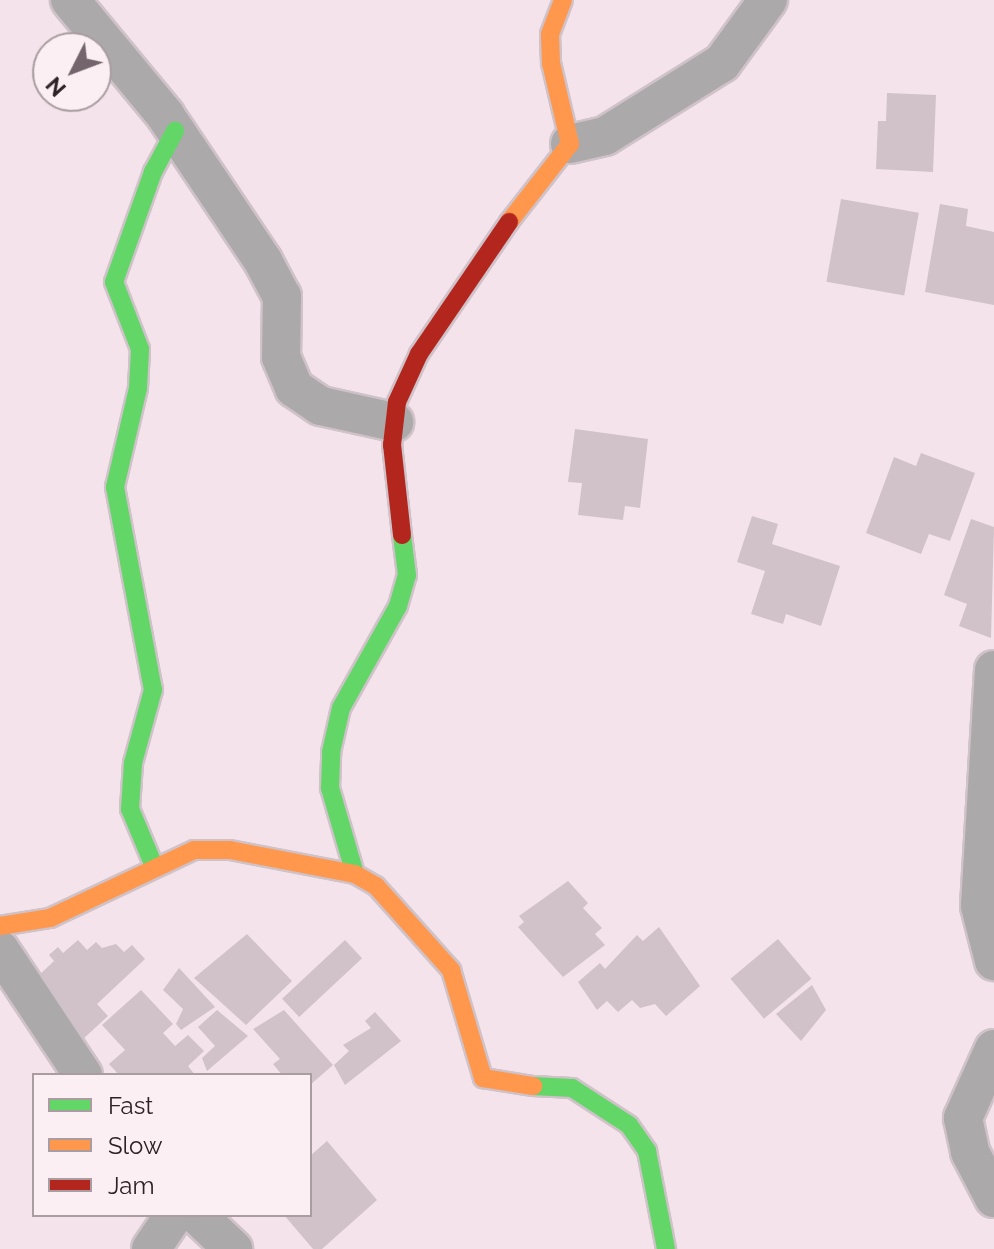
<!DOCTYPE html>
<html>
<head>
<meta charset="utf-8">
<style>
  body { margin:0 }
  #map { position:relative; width:994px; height:1249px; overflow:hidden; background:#f4e3ea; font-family:Raleway,sans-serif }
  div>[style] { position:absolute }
  .building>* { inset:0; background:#d0c2c8; transform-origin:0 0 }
  .roads { filter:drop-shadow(2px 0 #cfc2c8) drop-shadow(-2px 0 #cfc2c8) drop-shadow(0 2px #cfc2c8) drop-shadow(0 -2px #cfc2c8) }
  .street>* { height:38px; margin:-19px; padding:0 19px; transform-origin:19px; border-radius:19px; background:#aba9a9 }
  .fast>* { height:18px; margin:-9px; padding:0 9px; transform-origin:9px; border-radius:9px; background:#63d668 }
  .slow>* { height:18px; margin:-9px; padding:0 9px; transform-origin:9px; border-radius:9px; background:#ff974d }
  .jam>* { height:18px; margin:-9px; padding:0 9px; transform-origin:9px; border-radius:9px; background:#b3261e }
  span { translate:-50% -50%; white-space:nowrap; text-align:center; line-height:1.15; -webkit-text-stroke:6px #fceff4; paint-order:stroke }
  .legend { position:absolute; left:32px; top:1073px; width:280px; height:144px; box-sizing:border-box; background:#fceff4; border:2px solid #a99da2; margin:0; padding:10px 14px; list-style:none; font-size:24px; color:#2d2126 }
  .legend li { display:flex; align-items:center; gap:16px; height:40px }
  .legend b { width:40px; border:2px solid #a99da2 }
  .north { position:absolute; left:32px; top:32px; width:80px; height:80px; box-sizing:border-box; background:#fceff4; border:2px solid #a99da2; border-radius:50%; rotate:228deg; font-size:22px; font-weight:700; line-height:32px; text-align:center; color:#2d2126 }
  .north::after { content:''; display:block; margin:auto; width:28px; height:36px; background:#73656b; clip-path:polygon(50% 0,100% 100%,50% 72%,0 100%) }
</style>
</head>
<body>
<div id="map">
  <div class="building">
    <div style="clip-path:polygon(887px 93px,936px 95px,933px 172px,876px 169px,878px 121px,886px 121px)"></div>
    <div style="left:841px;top:199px;width:79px;height:84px;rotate:10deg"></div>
    <div style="clip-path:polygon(940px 204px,968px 209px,966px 226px,994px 232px,994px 305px,925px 292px)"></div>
    <div style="clip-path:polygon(575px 429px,648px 439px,640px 508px,625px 506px,623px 520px,578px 515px,582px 483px,568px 482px)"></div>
    <div style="clip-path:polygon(921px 453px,975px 473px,950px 541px,929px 534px,921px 554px,866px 533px,894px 457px,916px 466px)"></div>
    <div style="clip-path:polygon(752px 516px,778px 524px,772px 544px,840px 566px,821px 626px,786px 614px,783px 624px,751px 614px,765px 571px,737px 562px)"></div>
    <div style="clip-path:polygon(971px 519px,994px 527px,991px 638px,959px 626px,967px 604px,944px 595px)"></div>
    <div style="clip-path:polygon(568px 881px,588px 903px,583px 908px,602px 928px,595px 934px,605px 945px,563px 977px,518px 927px,524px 922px,519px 916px)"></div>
    <div style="clip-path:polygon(659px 927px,700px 986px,666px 1016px,655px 1004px,640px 1008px,632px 1000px,618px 1012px,607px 1001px,597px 1010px,578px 982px,600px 963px,605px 969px,637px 935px,643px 941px)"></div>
    <div style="clip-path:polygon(247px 934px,292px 981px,246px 1025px,194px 978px)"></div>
    <div style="left:778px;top:939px;width:52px;height:62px;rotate:50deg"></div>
    <div style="clip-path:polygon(78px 940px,87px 950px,96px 942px,102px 948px,116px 944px,124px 952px,132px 945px,145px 959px,97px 1004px,108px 1016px,83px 1039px,36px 978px,54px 961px,49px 955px,58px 947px,63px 953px)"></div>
    <div style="left:345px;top:940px;width:25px;height:86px;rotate:47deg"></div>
    <div style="clip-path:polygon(179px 968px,215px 1007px,181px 1030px,176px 1024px,183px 1009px,163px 990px)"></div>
    <div style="clip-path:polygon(812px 985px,826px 1010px,801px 1041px,776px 1014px)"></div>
    <div style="clip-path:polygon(141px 990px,173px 1024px,163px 1033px,175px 1046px,188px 1035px,204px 1051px,188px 1066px,195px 1075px,119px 1075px,109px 1064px,125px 1050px,102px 1025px)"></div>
    <div style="clip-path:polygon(217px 1010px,248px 1036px,207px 1071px,202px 1058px,215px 1046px,198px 1027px)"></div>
    <div style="clip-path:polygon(284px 1010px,333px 1065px,310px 1085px,310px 1075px,282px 1075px,273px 1064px,280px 1059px,253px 1029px)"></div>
    <div style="clip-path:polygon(375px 1012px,401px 1041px,345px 1085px,334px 1065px,349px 1051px,343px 1045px,371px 1028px,365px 1021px)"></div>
    <div style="clip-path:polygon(327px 1141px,377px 1200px,322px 1249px,313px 1249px,284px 1215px,310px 1215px,310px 1156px)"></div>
  </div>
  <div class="roads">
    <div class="street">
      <div style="left:70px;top:0;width:149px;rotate:50.4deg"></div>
      <div style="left:165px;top:115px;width:176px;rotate:56.1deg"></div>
      <div style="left:263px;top:261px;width:40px;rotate:62deg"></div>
      <div style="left:282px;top:296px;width:61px;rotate:90.9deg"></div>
      <div style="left:281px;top:357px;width:34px;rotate:67deg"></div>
      <div style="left:294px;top:388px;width:32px;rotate:34deg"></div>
      <div style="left:321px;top:406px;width:75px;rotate:12.4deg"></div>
      <div style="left:570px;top:144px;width:36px;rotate:-13deg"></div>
      <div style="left:605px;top:136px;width:138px;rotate:-32deg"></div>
      <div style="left:722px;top:63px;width:78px;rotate:-53.9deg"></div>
      <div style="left:994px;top:670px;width:236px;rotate:93.4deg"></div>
      <div style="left:980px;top:906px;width:57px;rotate:75.7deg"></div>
      <div style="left:0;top:950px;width:150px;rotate:56.4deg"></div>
      <div style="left:994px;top:1049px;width:76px;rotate:114.2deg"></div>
      <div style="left:963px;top:1118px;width:35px;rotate:78deg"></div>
      <div style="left:970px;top:1152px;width:52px;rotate:62.4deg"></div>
      <div style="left:197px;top:1215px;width:50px;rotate:43.4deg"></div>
      <div style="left:151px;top:1249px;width:41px;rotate:-55.9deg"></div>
    </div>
    <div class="fast">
      <div style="left:154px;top:866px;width:62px;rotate:-112.8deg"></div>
      <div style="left:130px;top:809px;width:46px;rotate:-86.3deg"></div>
      <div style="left:133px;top:763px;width:76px;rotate:-74.7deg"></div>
      <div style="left:153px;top:690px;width:207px;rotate:-100.6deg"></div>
      <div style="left:115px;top:487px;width:102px;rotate:-76.9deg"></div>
      <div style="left:138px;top:388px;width:39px;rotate:-87deg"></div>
      <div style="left:140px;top:349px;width:72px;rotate:-111.2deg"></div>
      <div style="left:114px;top:282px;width:117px;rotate:-70.5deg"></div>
      <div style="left:153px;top:172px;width:47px;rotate:-61.8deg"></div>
      <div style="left:355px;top:874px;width:90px;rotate:-106.2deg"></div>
      <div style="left:330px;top:788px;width:36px;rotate:-88deg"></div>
      <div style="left:331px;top:752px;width:45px;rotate:-77.2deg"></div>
      <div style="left:341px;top:708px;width:117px;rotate:-60.8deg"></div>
      <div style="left:398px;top:606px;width:32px;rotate:-74deg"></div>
      <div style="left:407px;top:575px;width:40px;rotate:-97.1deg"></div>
      <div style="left:533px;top:1086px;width:39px;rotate:3deg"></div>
      <div style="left:572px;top:1088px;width:68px;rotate:33deg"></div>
      <div style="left:629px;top:1125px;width:32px;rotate:55deg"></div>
      <div style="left:647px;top:1151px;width:100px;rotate:79deg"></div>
    </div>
    <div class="slow">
      <div style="left:509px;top:222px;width:99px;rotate:-52deg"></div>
      <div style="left:570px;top:144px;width:83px;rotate:-103.2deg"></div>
      <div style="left:551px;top:63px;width:29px;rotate:-92deg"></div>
      <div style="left:550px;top:34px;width:36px;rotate:-69deg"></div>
      <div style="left:0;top:926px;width:51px;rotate:-9.1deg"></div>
      <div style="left:50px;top:918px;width:159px;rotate:-25.3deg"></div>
      <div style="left:194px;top:850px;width:36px"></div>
      <div style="left:230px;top:850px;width:127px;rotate:10.9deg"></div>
      <div style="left:355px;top:874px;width:24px;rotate:30deg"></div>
      <div style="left:376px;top:886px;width:113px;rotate:48.2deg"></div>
      <div style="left:451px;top:970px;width:113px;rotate:73.5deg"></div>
      <div style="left:483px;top:1078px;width:51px;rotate:9.1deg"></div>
    </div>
    <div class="jam">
      <div style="left:402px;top:535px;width:91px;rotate:-96.3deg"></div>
      <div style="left:392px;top:445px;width:43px;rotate:-83.4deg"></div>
      <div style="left:397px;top:402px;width:53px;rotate:-65.4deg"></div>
      <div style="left:419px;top:354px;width:160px;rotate:-55.7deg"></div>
    </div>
  </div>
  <ul class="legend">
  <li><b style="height:10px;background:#63d668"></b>Fast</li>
  <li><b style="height:10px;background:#ff974d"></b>Slow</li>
  <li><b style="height:10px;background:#b3261e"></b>Jam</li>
  </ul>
  <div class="north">N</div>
</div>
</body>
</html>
